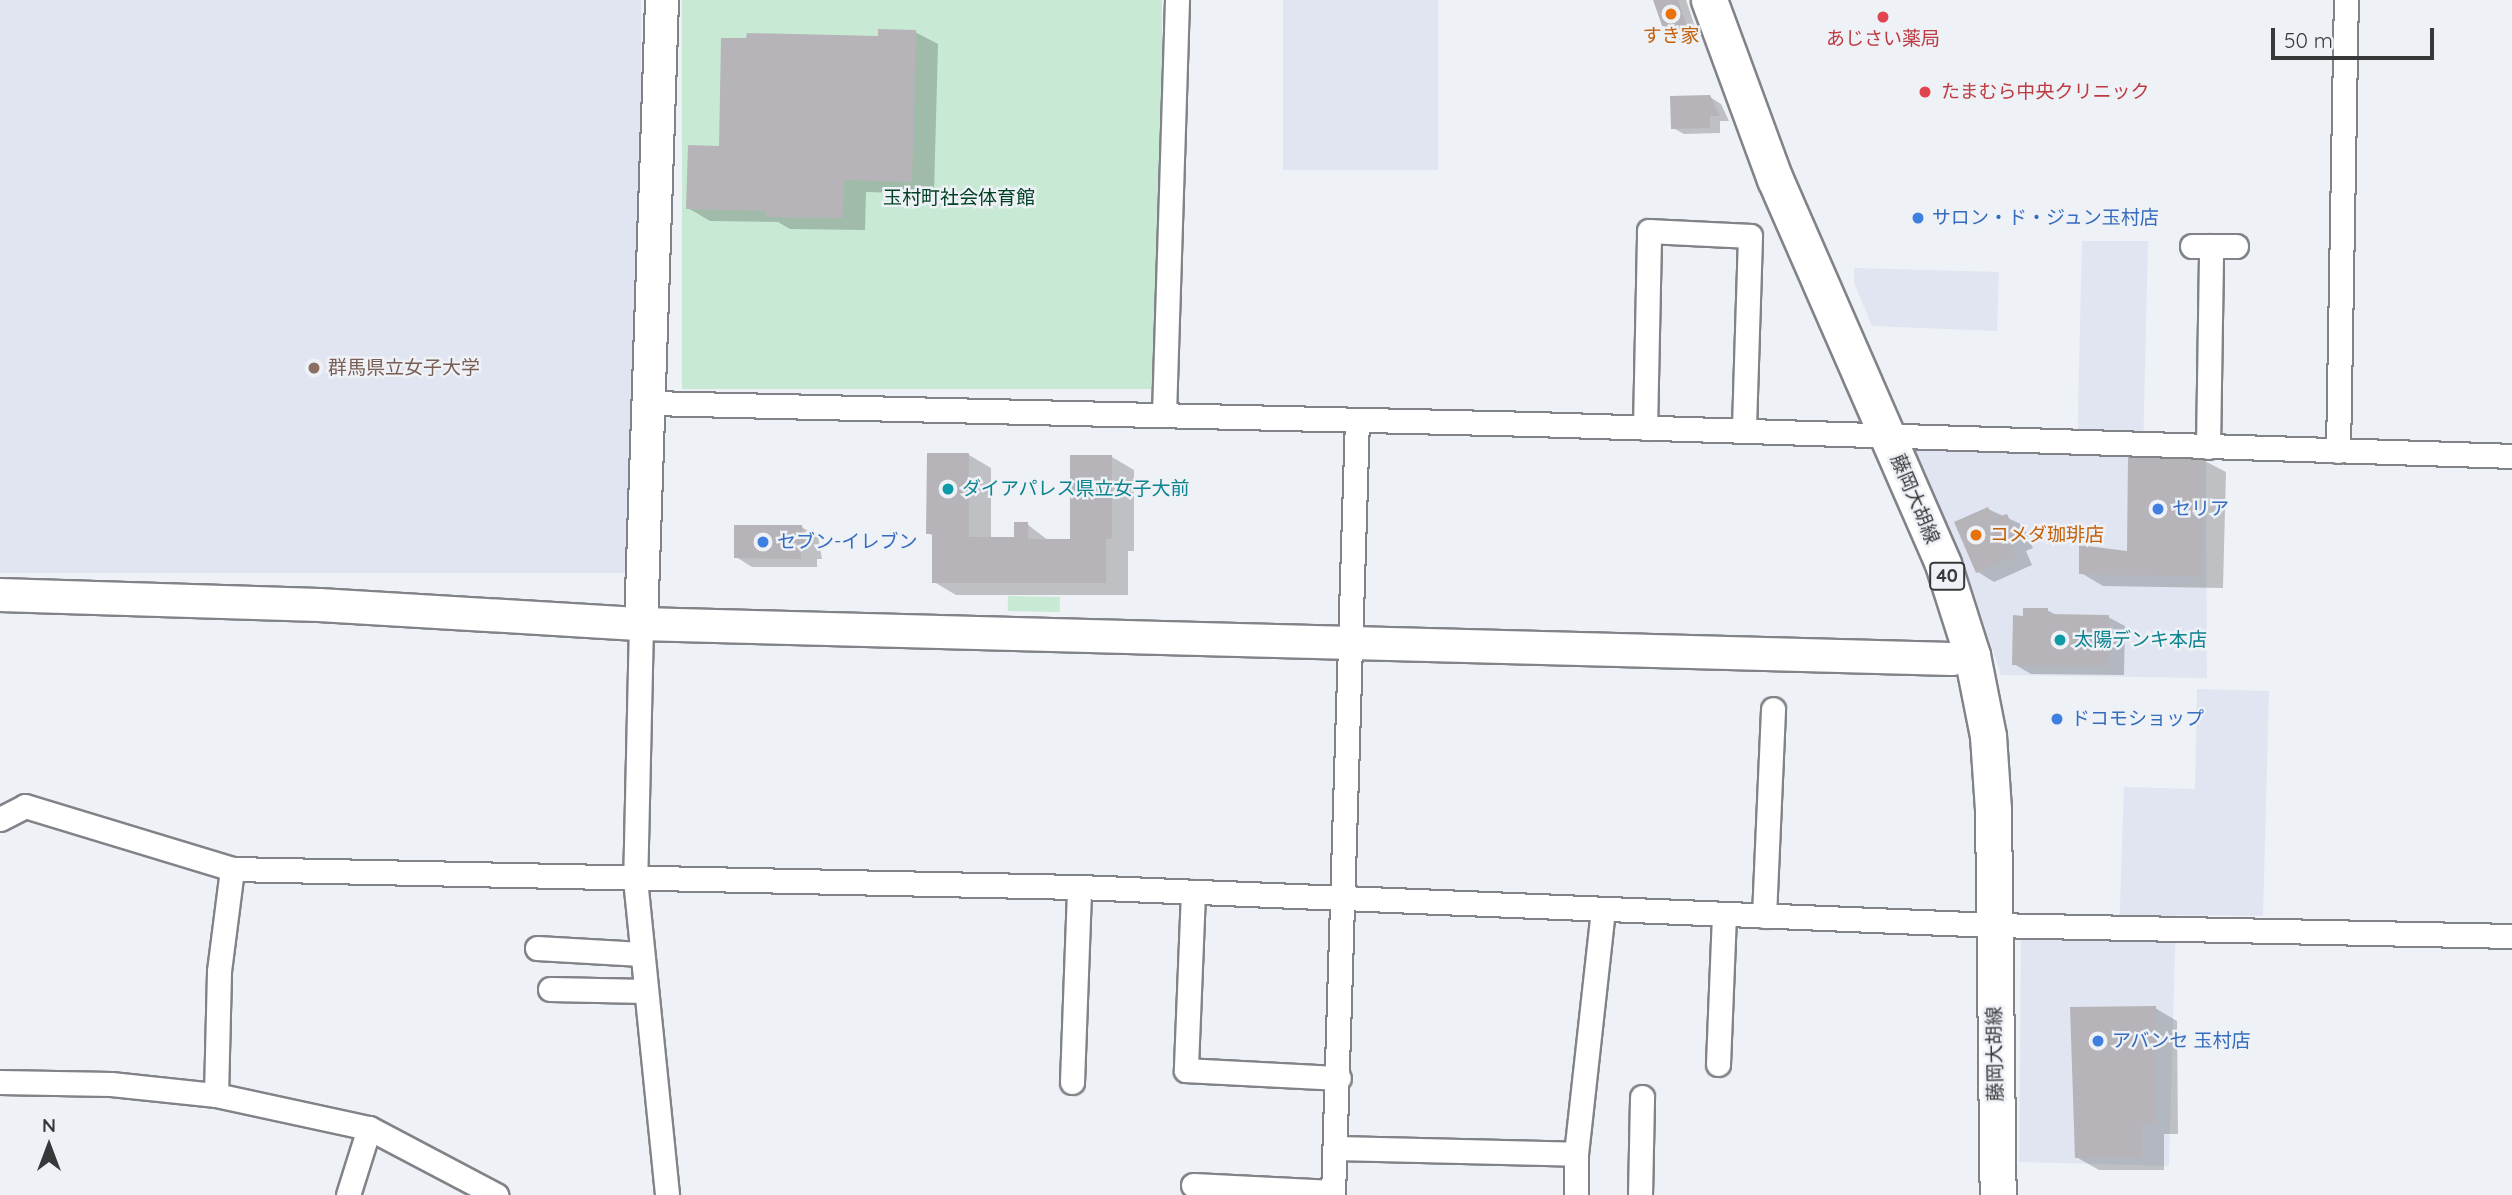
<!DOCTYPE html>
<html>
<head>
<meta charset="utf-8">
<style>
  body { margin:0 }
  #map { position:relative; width:2512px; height:1195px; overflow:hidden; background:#eef1f6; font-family:Quicksand,"Noto Sans JP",sans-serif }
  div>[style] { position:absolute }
  .built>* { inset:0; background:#e0e5f1; transform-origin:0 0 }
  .green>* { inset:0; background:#c8ead4; transform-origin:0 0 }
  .shadow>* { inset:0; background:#0003 }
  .building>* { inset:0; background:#b6b4b9 }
  .roads { filter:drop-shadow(2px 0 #818388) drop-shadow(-2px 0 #818388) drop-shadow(0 2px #818388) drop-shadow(0 -2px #818388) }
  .street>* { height:23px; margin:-11.5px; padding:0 11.5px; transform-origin:11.5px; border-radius:11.5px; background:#fff }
  .secondary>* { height:32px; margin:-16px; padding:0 16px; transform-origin:16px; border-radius:16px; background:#fff }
  .primary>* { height:35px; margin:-17.5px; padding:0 17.5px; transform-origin:17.5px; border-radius:17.5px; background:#fff }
  .dots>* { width:19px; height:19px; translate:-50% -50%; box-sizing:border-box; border:4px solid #eef1f6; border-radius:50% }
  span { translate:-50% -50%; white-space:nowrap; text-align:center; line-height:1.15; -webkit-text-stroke:5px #eef1f6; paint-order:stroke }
  .shield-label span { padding:2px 5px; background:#eef1f6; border:2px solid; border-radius:5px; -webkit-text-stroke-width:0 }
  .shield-label { font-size:18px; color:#37383a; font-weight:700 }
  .food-label { font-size:19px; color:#c56008 }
  .left { translate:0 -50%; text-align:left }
  .health-label { font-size:19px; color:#be3a42 }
  .park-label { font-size:19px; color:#004023 }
  .shop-label { font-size:19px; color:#366cbe }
  .education-label { font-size:19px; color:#785e54 }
  .culture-label { font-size:19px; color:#0d838f }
  .street-label { font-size:19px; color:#37383a }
  .north { position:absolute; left:14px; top:1111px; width:70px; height:70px; -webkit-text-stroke:5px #eef1f6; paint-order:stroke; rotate:0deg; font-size:19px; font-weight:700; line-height:28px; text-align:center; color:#37383a }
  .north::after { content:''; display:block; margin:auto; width:24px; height:32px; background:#37383a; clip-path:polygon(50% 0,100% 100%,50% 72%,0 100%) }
  .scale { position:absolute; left:2271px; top:28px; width:163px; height:32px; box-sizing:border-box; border:4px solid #37383a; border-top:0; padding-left:9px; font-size:21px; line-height:24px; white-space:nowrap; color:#37383a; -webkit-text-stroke:5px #eef1f6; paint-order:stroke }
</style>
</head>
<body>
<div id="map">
  <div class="built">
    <div style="left:0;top:0;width:641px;height:573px"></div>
    <div style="left:1283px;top:0;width:155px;height:170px"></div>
    <div style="clip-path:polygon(2082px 241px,2148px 241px,2143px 453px,2206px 455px,2207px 678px,2001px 675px,1967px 573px,1910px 446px,2077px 453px)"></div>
    <div style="clip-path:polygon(1854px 268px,1999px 272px,1997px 331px,1872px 326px,1854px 283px)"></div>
    <div style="clip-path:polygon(2197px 689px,2269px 691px,2263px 916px,2176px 915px,2169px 1166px,2019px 1162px,2021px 934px,2119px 936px,2124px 787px,2195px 789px)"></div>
  </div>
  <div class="green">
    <div style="left:682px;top:0;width:480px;height:389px"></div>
    <div style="left:1008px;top:596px;width:52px;height:15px;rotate:1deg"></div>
  </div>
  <div class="shadow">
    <div style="clip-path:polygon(1655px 0,1686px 0,1698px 36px,1678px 42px,1667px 36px)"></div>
    <div style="clip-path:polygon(915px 32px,938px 44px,934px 194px,866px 192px,865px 230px,790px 229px,778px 222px,710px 221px,688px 208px,720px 148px,880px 38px)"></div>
    <div style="clip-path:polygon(1710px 97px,1721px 104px,1729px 121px,1720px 121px,1720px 133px,1684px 134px,1673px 128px)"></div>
    <div style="clip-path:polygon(969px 455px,991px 468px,991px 538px,1015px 538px,1027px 524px,1049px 541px,1072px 541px,1112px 457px,1134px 470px,1134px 551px,1128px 551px,1128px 595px,956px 595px,934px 582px,934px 536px,928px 533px)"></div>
    <div style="clip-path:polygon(2203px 460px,2226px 472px,2223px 588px,2103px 586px,2081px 573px,2128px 553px)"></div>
    <div style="clip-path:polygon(1988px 509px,2023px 525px,2033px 548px,2026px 551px,2032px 565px,1994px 582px,1978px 572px)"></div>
    <div style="clip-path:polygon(801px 527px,818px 536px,822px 559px,817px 559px,817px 567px,752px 567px,736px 557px)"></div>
    <div style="clip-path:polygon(2047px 610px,2058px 616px,2108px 617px,2125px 626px,2124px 675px,2031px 674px,2014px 664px)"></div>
    <div style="clip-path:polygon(2071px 1008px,2155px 1008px,2177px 1021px,2178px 1134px,2164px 1134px,2164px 1170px,2099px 1170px,2076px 1157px)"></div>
  </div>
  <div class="building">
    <div style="clip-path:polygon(1653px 0,1678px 0,1688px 30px,1666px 37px)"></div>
    <div style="clip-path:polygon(878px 29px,916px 30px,912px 182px,844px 180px,843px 218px,766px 217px,766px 211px,686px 209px,688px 145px,719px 146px,721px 38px,746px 38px,747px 33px,878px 36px)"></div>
    <div style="clip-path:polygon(1710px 95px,1720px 116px,1710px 116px,1710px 128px,1671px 129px,1670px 96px)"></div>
    <div style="clip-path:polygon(927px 453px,969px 453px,969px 537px,1014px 537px,1014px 522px,1028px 522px,1028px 539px,1070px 539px,1070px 455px,1112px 455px,1112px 539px,1106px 539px,1106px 583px,932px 583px,932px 534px,926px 534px)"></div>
    <div style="clip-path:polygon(2128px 456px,2204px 458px,2202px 577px,2079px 574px,2079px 545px,2127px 551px)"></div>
    <div style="clip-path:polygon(1988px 507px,1993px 519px,2007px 514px,2018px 538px,2010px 542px,2017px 556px,1976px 573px,1954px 522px)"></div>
    <div style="clip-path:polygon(734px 525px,802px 525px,806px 551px,801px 551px,801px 559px,734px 558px)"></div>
    <div style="clip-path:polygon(2023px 608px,2048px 608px,2048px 614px,2109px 615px,2108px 666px,2012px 665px,2013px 615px,2023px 616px)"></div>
    <div style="clip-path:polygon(2156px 1006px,2156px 1123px,2142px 1123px,2142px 1158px,2075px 1158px,2070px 1007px)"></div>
  </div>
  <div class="roads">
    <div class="street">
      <div style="left:2192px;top:246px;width:44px"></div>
      <div style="left:650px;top:403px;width:884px;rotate:1.36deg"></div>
      <div style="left:1534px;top:424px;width:979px;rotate:1.87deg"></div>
      <div style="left:1164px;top:414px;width:414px;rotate:-88.2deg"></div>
      <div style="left:1645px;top:428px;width:197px;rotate:-88.8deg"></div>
      <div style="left:1649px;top:231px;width:101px;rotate:2.8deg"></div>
      <div style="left:1750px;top:236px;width:194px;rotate:91.8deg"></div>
      <div style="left:2208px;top:447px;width:201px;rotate:-89.1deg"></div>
      <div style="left:2338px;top:451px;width:451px;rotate:-89deg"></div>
      <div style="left:641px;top:624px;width:255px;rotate:91.3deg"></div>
      <div style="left:635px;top:879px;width:318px;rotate:84.2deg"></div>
      <div style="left:0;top:819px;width:28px;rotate:-27deg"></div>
      <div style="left:25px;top:806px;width:216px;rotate:16.9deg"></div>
      <div style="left:232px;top:869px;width:847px;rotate:1.22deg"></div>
      <div style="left:1079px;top:887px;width:914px;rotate:2.38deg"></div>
      <div style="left:1992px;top:925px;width:520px;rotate:1.21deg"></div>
      <div style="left:1193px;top:892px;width:178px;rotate:92.3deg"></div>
      <div style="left:1186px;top:1070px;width:153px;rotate:3deg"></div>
      <div style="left:1764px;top:916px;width:207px;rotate:-87.5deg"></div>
      <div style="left:537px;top:948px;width:104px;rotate:3.3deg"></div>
      <div style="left:550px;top:989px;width:96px;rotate:1.2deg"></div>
      <div style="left:1718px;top:1064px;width:150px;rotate:-87.7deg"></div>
      <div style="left:0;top:1082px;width:111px;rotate:1deg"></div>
      <div style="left:111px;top:1084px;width:106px;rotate:6deg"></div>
      <div style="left:216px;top:1095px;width:157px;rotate:12.2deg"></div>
      <div style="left:369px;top:1128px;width:144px;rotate:27.8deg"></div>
      <div style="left:1072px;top:1082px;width:195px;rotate:-87.9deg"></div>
      <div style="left:216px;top:1095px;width:124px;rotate:-88.6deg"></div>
      <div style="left:219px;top:971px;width:103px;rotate:-82.7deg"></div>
      <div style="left:1336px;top:1148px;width:240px;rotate:1.4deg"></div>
      <div style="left:1576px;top:1154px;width:41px;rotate:90deg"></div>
      <div style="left:1576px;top:1154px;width:246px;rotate:-83.7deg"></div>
      <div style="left:1193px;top:1185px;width:140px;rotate:2.9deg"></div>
      <div style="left:348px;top:1195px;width:70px;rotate:-72.6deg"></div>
      <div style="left:1333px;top:1195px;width:775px;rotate:-88.23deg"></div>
      <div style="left:1640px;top:1195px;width:98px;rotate:-88.8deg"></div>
    </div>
    <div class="secondary">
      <div style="left:0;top:595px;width:319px;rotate:1.8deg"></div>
      <div style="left:319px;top:605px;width:323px;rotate:3.4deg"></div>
      <div style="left:641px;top:624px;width:1311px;rotate:1.53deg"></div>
      <div style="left:1952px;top:659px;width:20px;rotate:-11deg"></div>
      <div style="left:641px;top:624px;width:624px;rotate:-88.07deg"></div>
    </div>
    <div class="primary">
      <div style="left:1709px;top:0;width:191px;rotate:69.8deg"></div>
      <div style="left:1775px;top:179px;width:420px;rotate:66.4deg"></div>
      <div style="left:1943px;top:564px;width:96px;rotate:72.3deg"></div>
      <div style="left:1972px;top:655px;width:83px;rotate:78.8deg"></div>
      <div style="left:1988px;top:736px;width:74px;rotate:86.1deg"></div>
      <div style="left:1993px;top:810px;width:385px;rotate:89.3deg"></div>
    </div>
  </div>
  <div class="dots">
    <div style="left:1671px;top:14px;background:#e8710a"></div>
    <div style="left:1883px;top:17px;background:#e0444e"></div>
    <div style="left:1925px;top:92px;background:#e0444e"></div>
    <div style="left:1918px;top:218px;background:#3f7fe0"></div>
    <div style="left:314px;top:368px;background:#8d6e63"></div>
    <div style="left:948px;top:489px;background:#0f9aa8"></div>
    <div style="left:2158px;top:509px;background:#3f7fe0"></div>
    <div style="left:1976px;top:535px;background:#e8710a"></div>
    <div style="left:763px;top:542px;background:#3f7fe0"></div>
    <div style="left:2060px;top:640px;background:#0f9aa8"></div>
    <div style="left:2057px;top:719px;background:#3f7fe0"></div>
    <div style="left:2098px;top:1041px;background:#3f7fe0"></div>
  </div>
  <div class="shield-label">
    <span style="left:1947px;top:576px">40</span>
  </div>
  <div class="food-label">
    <span style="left:1671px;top:36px">すき家</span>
    <span class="left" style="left:1990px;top:535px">コメダ珈琲店</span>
  </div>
  <div class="health-label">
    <span style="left:1883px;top:39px">あじさい薬局</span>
    <span class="left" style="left:1941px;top:92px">たまむら中央クリニック</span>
  </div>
  <div class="park-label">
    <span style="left:959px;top:198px">玉村町社会体育館</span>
  </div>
  <div class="shop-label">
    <span class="left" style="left:1932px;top:218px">サロン・ド・ジュン玉村店</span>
    <span class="left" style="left:2172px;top:509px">セリア</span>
    <span class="left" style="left:777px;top:542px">セブン-イレブン</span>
    <span class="left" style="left:2071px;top:719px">ドコモショップ</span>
    <span class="left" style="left:2112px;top:1041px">アバンセ 玉村店</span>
  </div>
  <div class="education-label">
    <span class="left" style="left:328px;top:368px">群馬県立女子大学</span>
  </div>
  <div class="culture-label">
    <span class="left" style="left:962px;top:489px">ダイアパレス県立女子大前</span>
    <span class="left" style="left:2074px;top:640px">太陽デンキ本店</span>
  </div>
  <div class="street-label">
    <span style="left:1915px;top:499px;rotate:67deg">藤岡大胡線</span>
    <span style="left:1995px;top:1054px;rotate:-91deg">藤岡大胡線</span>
  </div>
  <div class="north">N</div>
  <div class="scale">50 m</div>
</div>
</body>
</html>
